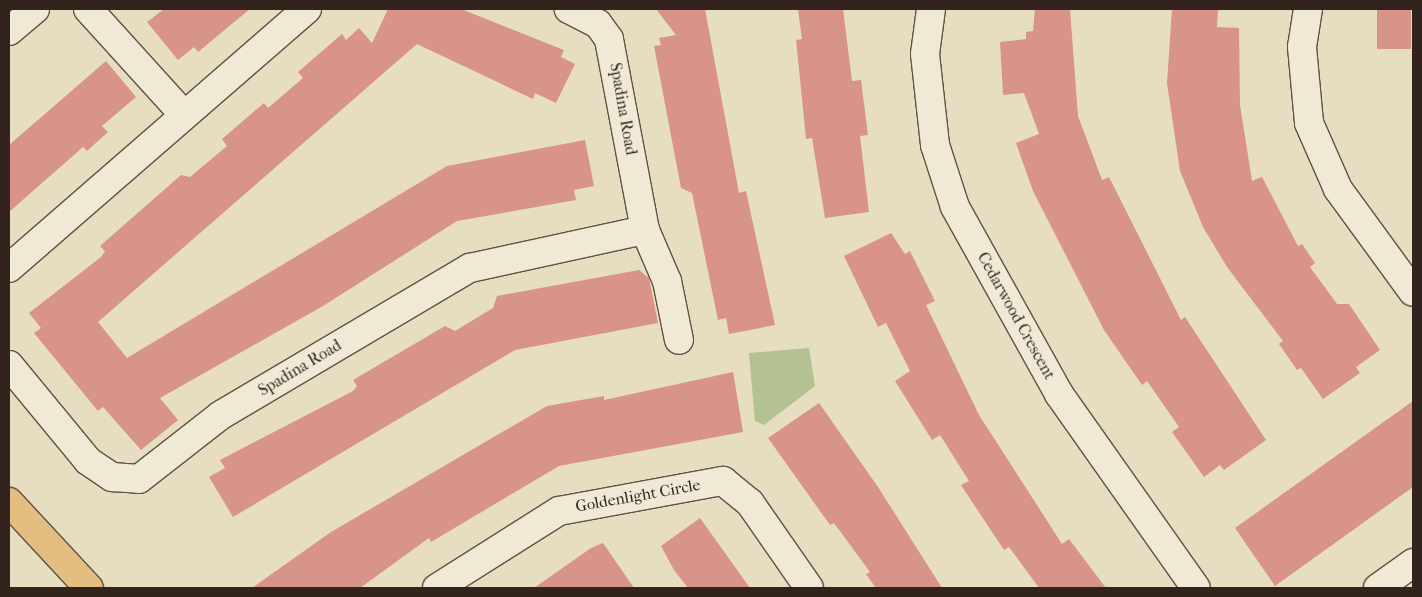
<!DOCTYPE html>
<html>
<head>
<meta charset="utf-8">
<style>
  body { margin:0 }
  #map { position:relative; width:1422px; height:597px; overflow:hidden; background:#e7ddc0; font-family:"IM FELL French Canon",serif }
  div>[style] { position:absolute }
  .green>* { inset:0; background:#b4c193 }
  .building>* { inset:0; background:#d89488; transform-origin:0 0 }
  .roads { filter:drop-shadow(1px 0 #5f5245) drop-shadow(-1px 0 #5f5245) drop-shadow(0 1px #5f5245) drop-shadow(0 -1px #5f5245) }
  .minor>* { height:28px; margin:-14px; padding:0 14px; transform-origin:14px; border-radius:14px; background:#efe9d6 }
  .major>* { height:28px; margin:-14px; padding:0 14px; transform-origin:14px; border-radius:14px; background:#e4be80 }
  span { translate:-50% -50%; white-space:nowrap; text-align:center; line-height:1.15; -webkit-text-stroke:5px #efe9d6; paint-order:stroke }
  .street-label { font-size:16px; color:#32241c }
  .frame { position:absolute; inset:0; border:10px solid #32241c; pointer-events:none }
</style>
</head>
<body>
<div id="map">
  <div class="green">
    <div style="clip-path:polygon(809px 348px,815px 386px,764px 425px,755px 421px,749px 353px)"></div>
  </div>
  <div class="building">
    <div style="clip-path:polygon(164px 9px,250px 9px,198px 52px,194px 47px,178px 60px,147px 22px)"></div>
    <div style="clip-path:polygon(388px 9px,461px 9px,564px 50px,561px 57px,575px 64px,556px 103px,535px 93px,533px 99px,417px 44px,98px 322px,127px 358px,447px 166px,585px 140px,594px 186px,574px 190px,576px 200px,457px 221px,323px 306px,160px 398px,178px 420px,141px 450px,103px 407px,98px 411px,34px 333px,41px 328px,29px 313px,101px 257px,105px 251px,100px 246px,181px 175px,190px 177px,227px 146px,222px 139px,264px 103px,268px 108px,303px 78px,298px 72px,342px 34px,346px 40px,359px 28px,372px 43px)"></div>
    <div style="clip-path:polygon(656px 9px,705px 9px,739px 193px,746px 191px,775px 325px,729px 334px,726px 318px,718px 320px,692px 193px,681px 188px,654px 46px,661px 45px,659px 38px,676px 35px)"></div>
    <div style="clip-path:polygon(843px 9px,852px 81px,861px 80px,868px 135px,860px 136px,869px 212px,825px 218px,812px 138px,806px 139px,796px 40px,802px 39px,798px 10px)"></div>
    <div style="clip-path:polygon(1035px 9px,1070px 9px,1078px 116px,1102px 180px,1109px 177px,1181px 320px,1185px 317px,1266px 440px,1224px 470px,1220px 465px,1204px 477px,1172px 432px,1179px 427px,1147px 381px,1142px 385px,1104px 330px,1033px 191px,1016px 143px,1039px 134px,1024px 93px,1003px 95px,1000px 42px,1026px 39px,1026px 32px,1033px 31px)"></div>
    <div style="clip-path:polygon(1172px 9px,1218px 9px,1217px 27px,1239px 28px,1240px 105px,1252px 181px,1262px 177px,1298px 246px,1302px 244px,1315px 263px,1310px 267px,1337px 304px,1349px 304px,1380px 350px,1356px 367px,1360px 373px,1323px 399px,1301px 368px,1297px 370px,1279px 344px,1283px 341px,1227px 267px,1203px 227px,1180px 171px,1167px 83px)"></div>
    <div style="left:1377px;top:9px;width:34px;height:40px"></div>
    <div style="clip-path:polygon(106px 61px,136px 97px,102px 126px,108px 132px,87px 151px,83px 147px,9px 212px,9px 145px)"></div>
    <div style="clip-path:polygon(891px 233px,905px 254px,910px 251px,935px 301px,926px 305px,979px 415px,1062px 544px,1069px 539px,1106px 588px,1039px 588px,1009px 547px,1004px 550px,961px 485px,969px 481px,940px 435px,932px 440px,895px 381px,910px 371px,886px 323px,878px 327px,844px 256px)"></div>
    <div style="clip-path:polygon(639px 270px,649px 278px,658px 323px,515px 350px,233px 517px,209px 477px,225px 468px,220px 460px,353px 391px,357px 386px,353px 380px,445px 326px,455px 331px,493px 308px,497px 296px)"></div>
    <div style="clip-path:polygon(733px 372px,743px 432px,559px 466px,431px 542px,429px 538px,360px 588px,252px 588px,331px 532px,547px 406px,604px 396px,604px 400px)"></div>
    <div style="clip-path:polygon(1413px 401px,1413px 487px,1275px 586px,1235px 528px)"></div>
    <div style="clip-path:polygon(819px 403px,878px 487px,942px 588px,876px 588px,866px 574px,870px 572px,834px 523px,830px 525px,768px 438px)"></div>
    <div style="clip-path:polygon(700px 518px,750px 588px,688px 588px,674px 570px,661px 546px)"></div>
    <div style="clip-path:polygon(603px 543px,634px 588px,534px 588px,591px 548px)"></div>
  </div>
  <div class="roads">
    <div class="minor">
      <div style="left:88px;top:9px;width:143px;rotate:47.8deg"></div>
      <div style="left:931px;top:9px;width:45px;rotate:97.6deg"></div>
      <div style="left:925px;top:54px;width:92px;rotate:83.7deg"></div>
      <div style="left:935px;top:145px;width:65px;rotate:72.1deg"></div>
      <div style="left:955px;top:207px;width:214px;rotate:60.9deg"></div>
      <div style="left:1059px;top:394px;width:237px;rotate:54.8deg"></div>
      <div style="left:1308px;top:9px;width:38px;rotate:99deg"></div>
      <div style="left:1302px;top:47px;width:76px;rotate:84.7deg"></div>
      <div style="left:1309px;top:123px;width:72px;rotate:66.3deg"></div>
      <div style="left:1338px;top:189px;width:127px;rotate:53.9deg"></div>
      <div style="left:9px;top:31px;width:34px;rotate:-40deg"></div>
      <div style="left:645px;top:230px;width:56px;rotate:66.7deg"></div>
      <div style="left:667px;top:281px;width:60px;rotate:78.5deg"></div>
      <div style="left:9px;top:268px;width:395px;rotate:-41deg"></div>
      <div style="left:9px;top:365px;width:124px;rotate:50.5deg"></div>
      <div style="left:88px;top:461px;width:29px;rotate:34deg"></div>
      <div style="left:112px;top:477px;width:27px;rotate:4deg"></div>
      <div style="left:139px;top:479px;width:104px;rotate:-38deg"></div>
      <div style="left:221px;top:415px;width:289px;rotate:-30.6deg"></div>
      <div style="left:470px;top:268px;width:179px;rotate:-12.3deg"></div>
      <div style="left:645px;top:230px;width:194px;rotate:-100.7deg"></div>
      <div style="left:609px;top:39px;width:19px;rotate:-126deg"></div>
      <div style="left:598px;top:24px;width:33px;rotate:-153deg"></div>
      <div style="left:437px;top:588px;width:144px;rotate:-32.3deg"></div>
      <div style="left:559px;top:511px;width:167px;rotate:-10.4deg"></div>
      <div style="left:723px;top:481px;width:35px;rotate:39deg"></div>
      <div style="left:750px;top:503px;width:103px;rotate:55.2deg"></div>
      <div style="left:1378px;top:588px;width:43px;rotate:-35.5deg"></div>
    </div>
    <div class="major">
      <div style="left:9px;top:502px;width:117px;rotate:47.1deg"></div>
    </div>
  </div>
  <div class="street-label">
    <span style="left:623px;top:109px;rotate:80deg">Spadina Road</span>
    <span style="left:1016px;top:316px;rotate:61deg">Cedarwood Crescent</span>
    <span style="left:300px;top:368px;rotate:-31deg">Spadina Road</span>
    <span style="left:638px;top:496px;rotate:-10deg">Goldenlight Circle</span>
  </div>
  <div class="frame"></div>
</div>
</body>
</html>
